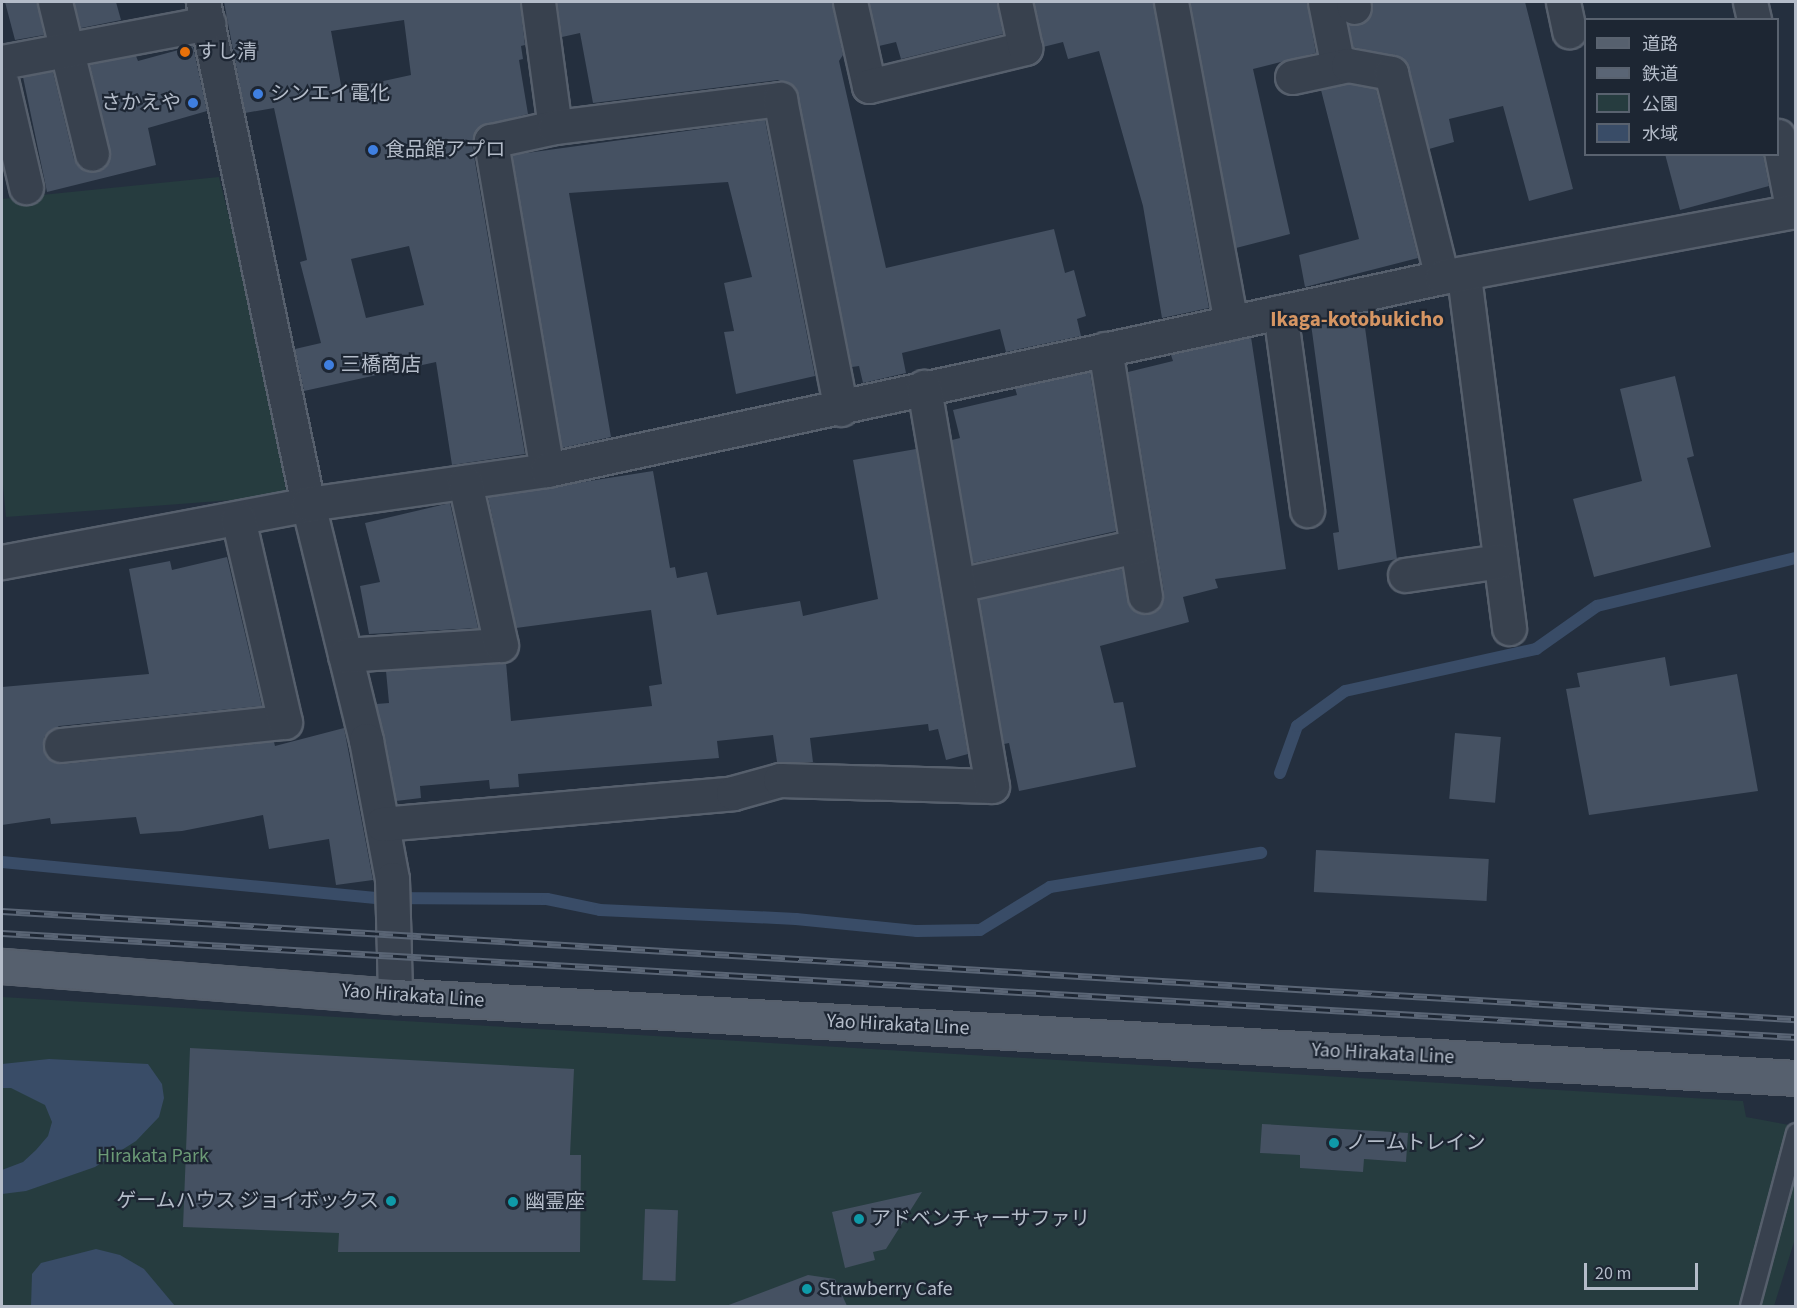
<!DOCTYPE html>
<html>
<head>
<meta charset="utf-8">
<style>
  body { margin:0 }
  #map { position:relative; width:1797px; height:1308px; overflow:hidden; background:#242f3e; font-family:"Source Sans 3","Noto Sans JP",sans-serif }
  div>[style] { position:absolute }
  .green>* { inset:0; background:#263c3f }
  .water>* { inset:0; background:#394c67 }
  .stream>* { height:12px; margin:-6px; padding:0 6px; transform-origin:6px; border-radius:6px; background:#394c67 }
  .building>* { inset:0; background:#455162; transform-origin:0 0 }
  .roads { filter:drop-shadow(2px 0 #565f6c) drop-shadow(-2px 0 #565f6c) drop-shadow(0 2px #565f6c) drop-shadow(0 -2px #565f6c) }
  .service>* { height:18px; margin:-9px; padding:0 9px; transform-origin:9px; border-radius:9px; background:#38414e }
  .minor>* { height:33px; margin:-16.5px; padding:0 16.5px; transform-origin:16.5px; border-radius:16.5px; background:#38414e }
  .primary>* { height:33px; margin:-16.5px; padding:0 16.5px; transform-origin:16.5px; border-radius:16.5px; background:#56606e }
  .rail>* { height:7px; margin-top:-3.5px; transform-origin:0; background:repeating-linear-gradient(90deg,#1d2633 0 14px,#5a6575 0 28px); box-sizing:border-box; border-block:2px solid #5a6575 }
  .dots>* { width:16px; height:16px; translate:-50% -50%; box-sizing:border-box; border:3px solid #1d2633; border-radius:50% }
  span { translate:-50% -50%; white-space:nowrap; text-align:center; line-height:1.15; -webkit-text-stroke:4.5px #1d2633; paint-order:stroke }
  .poi-label { font-size:20px; color:#b4bcc9 }
  .left { translate:0 -50%; text-align:left }
  .right { translate:-100% -50%; text-align:right }
  .street-label { font-size:20px; color:#b4bcc9 }
  .park-label { font-size:20px; color:#6b9a76 }
  .neighbourhood-label { font-size:21px; color:#d59563; font-weight:700 }
  .frame { position:absolute; inset:0; border:3px solid #b4bcc9; pointer-events:none }
  .legend { position:absolute; left:1584px; top:18px; width:195px; height:138px; box-sizing:border-box; background:#1d2633; border:2px solid #59626f; margin:0; padding:8px 10px; list-style:none; font-size:18px; color:#b4bcc9 }
  .legend li { display:flex; align-items:center; gap:12px; height:30px }
  .legend b { width:30px; border:2px solid #59626f }
  .scale { position:absolute; left:1584px; top:1263px; width:114px; height:27px; box-sizing:border-box; border:3px solid #b4bcc9; border-top:0; padding-left:8px; font-size:18px; line-height:21px; white-space:nowrap; color:#b4bcc9; -webkit-text-stroke:4px #1d2633; paint-order:stroke }
</style>
</head>
<body>
<div id="map">
  <div class="green">
    <div style="clip-path:polygon(219px 177px,255px 321px,287px 496px,6px 517px,2px 475px,2px 199px)"></div>
    <div style="clip-path:polygon(2px 997px,1743px 1101px,1746px 1117px,1795px 1126px,1795px 1239px,1774px 1306px,2px 1306px)"></div>
  </div>
  <div class="water">
    <div style="clip-path:polygon(49px 1059px,148px 1064px,162px 1084px,164px 1098px,159px 1117px,136px 1141px,95px 1167px,26px 1191px,2px 1194px,2px 1170px,23px 1162px,36px 1150px,48px 1136px,52px 1122px,45px 1105px,11px 1088px,2px 1088px,2px 1064px)"></div>
    <div style="clip-path:polygon(96px 1249px,120px 1255px,144px 1269px,175px 1306px,31px 1306px,32px 1274px,41px 1263px)"></div>
  </div>
  <div class="stream">
    <div style="left:1280px;top:773px;width:50px;rotate:-70.1deg"></div>
    <div style="left:1297px;top:726px;width:59px;rotate:-36.1deg"></div>
    <div style="left:1345px;top:691px;width:196px;rotate:-12.4deg"></div>
    <div style="left:1536px;top:649px;width:75px;rotate:-35.2deg"></div>
    <div style="left:1597px;top:606px;width:205px;rotate:-13.6deg"></div>
    <div style="left:2px;top:862px;width:378px;rotate:5.5deg"></div>
    <div style="left:378px;top:898px;width:169px;rotate:0.3deg"></div>
    <div style="left:547px;top:899px;width:54px;rotate:11.7deg"></div>
    <div style="left:600px;top:910px;width:196px;rotate:2.6deg"></div>
    <div style="left:796px;top:919px;width:122px;rotate:5.7deg"></div>
    <div style="left:917px;top:931px;width:63px;rotate:-0.9deg"></div>
    <div style="left:980px;top:930px;width:82px;rotate:-31.6deg"></div>
    <div style="left:1050px;top:887px;width:214px;rotate:-9.2deg"></div>
  </div>
  <div class="building">
    <div style="clip-path:polygon(5px 2px,37px 2px,44px 35px,15px 40px)"></div>
    <div style="clip-path:polygon(74px 2px,116px 2px,121px 20px,81px 28px)"></div>
    <div style="clip-path:polygon(evenodd,224px 2px,520px 2px,525px 45px,521px 46px,523px 59px,519px 60px,528px 114px,479px 127px,472px 144px,525px 454px,452px 465px,436px 362px,304px 391px,295px 349px,321px 343px,300px 262px,307px 260px,274px 108px,245px 113px,224px 2px,404px 20px,411px 75px,342px 90px,331px 31px,404px 20px,224px 2px,409px 246px,424px 305px,366px 318px,351px 259px,409px 246px)"></div>
    <div style="clip-path:polygon(557px 2px,832px 2px,843px 55px,839px 61px,886px 268px,1054px 229px,1065px 273px,1074px 270px,1086px 316px,1077px 319px,1081px 336px,1006px 352px,1000px 329px,902px 353px,906px 373px,863px 383px,859px 366px,852px 367px,795px 87px,778px 80px,593px 103px,580px 33px,562px 37px)"></div>
    <div style="clip-path:polygon(869px 2px,997px 2px,1003px 34px,901px 59px,896px 42px,879px 46px)"></div>
    <div style="clip-path:polygon(1034px 2px,1153px 2px,1209px 308px,1162px 318px,1143px 206px,1099px 51px,1068px 59px,1063px 42px,1043px 47px)"></div>
    <div style="clip-path:polygon(1190px 2px,1307px 2px,1316px 53px,1253px 69px,1290px 234px,1236px 248px)"></div>
    <div style="clip-path:polygon(1372px 2px,1525px 2px,1573px 189px,1529px 201px,1503px 106px,1449px 119px,1454px 142px,1429px 149px,1404px 60px,1353px 47px,1349px 25px,1367px 21px)"></div>
    <div style="clip-path:polygon(193px 46px,207px 111px,148px 128px,156px 165px,47px 192px,23px 77px,53px 72px,74px 159px,79px 167px,96px 172px,105px 167px,110px 150px,90px 65px,136px 56px,138px 61px)"></div>
    <div style="clip-path:polygon(1348px 84px,1376px 89px,1418px 258px,1305px 287px,1299px 255px,1359px 239px,1321px 90px)"></div>
    <div style="clip-path:polygon(765px 120px,815px 376px,736px 394px,724px 332px,734px 331px,724px 283px,752px 277px,728px 182px,569px 193px,611px 437px,562px 448px,512px 155px)"></div>
    <div style="clip-path:polygon(1665px 154px,1763px 154px,1769px 186px,1680px 210px)"></div>
    <div style="clip-path:polygon(1363px 313px,1397px 559px,1338px 570px,1333px 533px,1339px 532px,1311px 324px)"></div>
    <div style="clip-path:polygon(1251px 337px,1286px 569px,1215px 579px,1218px 588px,1183px 597px,1189px 622px,1100px 646px,1114px 703px,1123px 702px,1136px 767px,1019px 791px,1009px 743px,1004px 744px,979px 600px,1122px 569px,1131px 608px,1147px 615px,1157px 610px,1164px 593px,1128px 372px,1173px 361px,1171px 355px)"></div>
    <div style="clip-path:polygon(1090px 372px,1116px 531px,973px 563px,952px 440px,960px 438px,953px 410px,1017px 395px,1015px 388px)"></div>
    <div style="clip-path:polygon(1675px 376px,1694px 456px,1687px 458px,1711px 547px,1594px 577px,1573px 499px,1642px 481px,1620px 389px)"></div>
    <div style="clip-path:polygon(916px 449px,968px 754px,946px 760px,938px 729px,929px 731px,928px 724px,810px 738px,813px 762px,777px 762px,773px 735px,717px 741px,719px 758px,518px 774px,519px 787px,490px 789px,489px 780px,420px 786px,421px 798px,396px 801px,376px 704px,389px 703px,386px 671px,506px 662px,511px 721px,652px 706px,649px 686px,662px 684px,651px 610px,516px 628px,488px 497px,653px 471px,670px 568px,675px 567px,677px 578px,707px 572px,717px 615px,800px 601px,803px 616px,878px 599px,853px 460px)"></div>
    <div style="clip-path:polygon(450px 503px,478px 628px,369px 634px,360px 586px,380px 582px,365px 523px)"></div>
    <div style="clip-path:polygon(227px 557px,262px 706px,59px 726px,44px 737px,46px 755px,63px 764px,274px 742px,275px 746px,344px 728px,373px 880px,336px 885px,329px 839px,269px 849px,263px 815px,182px 831px,140px 834px,136px 817px,51px 824px,50px 818px,2px 825px,2px 687px,149px 674px,129px 569px,170px 561px,172px 570px)"></div>
    <div style="clip-path:polygon(1665px 657px,1670px 686px,1737px 674px,1758px 791px,1589px 815px,1566px 689px,1580px 687px,1577px 673px)"></div>
    <div style="left:1455px;top:733px;width:46px;height:66px;rotate:5deg"></div>
    <div style="left:1316px;top:850px;width:173px;height:42px;rotate:3deg"></div>
    <div style="clip-path:polygon(190px 1048px,574px 1069px,570px 1155px,581px 1155px,580px 1252px,338px 1252px,339px 1233px,183px 1227px)"></div>
    <div style="clip-path:polygon(1262px 1124px,1408px 1133px,1406px 1162px,1364px 1159px,1363px 1172px,1300px 1168px,1300px 1155px,1260px 1153px)"></div>
    <div style="clip-path:polygon(922px 1192px,886px 1249px,873px 1252px,875px 1260px,845px 1268px,832px 1212px)"></div>
    <div style="left:645px;top:1209px;width:33px;height:71px;rotate:2deg"></div>
    <div style="clip-path:polygon(808px 1275px,835px 1279px,847px 1306px,726px 1306px)"></div>
  </div>
  <div class="roads">
    <div class="service">
      <div style="left:1750px;top:1306px;width:179px;rotate:-75.1deg"></div>
    </div>
    <div class="minor">
      <div style="left:55px;top:2px;width:156px;rotate:76.3deg"></div>
      <div style="left:203px;top:2px;width:513px;rotate:78.19deg"></div>
      <div style="left:308px;top:504px;width:243px;rotate:76.2deg"></div>
      <div style="left:366px;top:740px;width:141px;rotate:79.4deg"></div>
      <div style="left:392px;top:879px;width:117px;rotate:88.5deg"></div>
      <div style="left:538px;top:2px;width:126px;rotate:82.3deg"></div>
      <div style="left:850px;top:2px;width:86px;rotate:77.3deg"></div>
      <div style="left:869px;top:86px;width:161px;rotate:-13.7deg"></div>
      <div style="left:1025px;top:48px;width:47px;rotate:-102.3deg"></div>
      <div style="left:1171px;top:2px;width:326px;rotate:79.4deg"></div>
      <div style="left:1325px;top:2px;width:66px;rotate:78.7deg"></div>
      <div style="left:1353px;top:2px;width:5px;rotate:79deg"></div>
      <div style="left:1563px;top:2px;width:30px;rotate:78deg"></div>
      <div style="left:1750px;top:2px;width:18px;rotate:77deg"></div>
      <div style="left:2px;top:62px;width:210px;rotate:-10.7deg"></div>
      <div style="left:1292px;top:77px;width:57px;rotate:-12.1deg"></div>
      <div style="left:1348px;top:65px;width:44px;rotate:10.5deg"></div>
      <div style="left:1391px;top:73px;width:210px;rotate:76deg"></div>
      <div style="left:2px;top:84px;width:106px;rotate:76.9deg"></div>
      <div style="left:1778px;top:136px;width:77px;rotate:78.8deg"></div>
      <div style="left:1464px;top:276px;width:355px;rotate:82.7deg"></div>
      <div style="left:1280px;top:312px;width:200px;rotate:82.2deg"></div>
      <div style="left:1105px;top:349px;width:250px;rotate:80.8deg"></div>
      <div style="left:547px;top:470px;width:334px;rotate:-99.7deg"></div>
      <div style="left:491px;top:141px;width:66px;rotate:-12.3deg"></div>
      <div style="left:555px;top:127px;width:227px;rotate:-7.1deg"></div>
      <div style="left:780px;top:99px;width:316px;rotate:78.9deg"></div>
      <div style="left:2px;top:562px;width:311px;rotate:-10.7deg"></div>
      <div style="left:308px;top:504px;width:241px;rotate:-8.1deg"></div>
      <div style="left:547px;top:470px;width:916px;rotate:-12.17deg"></div>
      <div style="left:1442px;top:277px;width:360px;rotate:-10.6deg"></div>
      <div style="left:1405px;top:575px;width:96px;rotate:-8.4deg"></div>
      <div style="left:958px;top:585px;width:183px;rotate:-12.3deg"></div>
      <div style="left:345px;top:655px;width:156px;rotate:-3.7deg"></div>
      <div style="left:501px;top:645px;width:167px;rotate:-102.5deg"></div>
      <div style="left:61px;top:745px;width:225px;rotate:-5.9deg"></div>
      <div style="left:285px;top:722px;width:209px;rotate:-103deg"></div>
      <div style="left:382px;top:824px;width:352px;rotate:-5deg"></div>
      <div style="left:733px;top:793px;width:49px;rotate:-15.5deg"></div>
      <div style="left:780px;top:780px;width:212px;rotate:1.6deg"></div>
      <div style="left:992px;top:786px;width:405px;rotate:-99.7deg"></div>
    </div>
    <div class="primary">
      <div style="left:2px;top:966px;width:394px;rotate:4.4deg"></div>
      <div style="left:395px;top:996px;width:1403px;rotate:3.35deg"></div>
    </div>
  </div>
  <div class="rail">
    <div style="left:2px;top:911px;width:1797px;rotate:3.45deg"></div>
    <div style="left:2px;top:933px;width:1797px;rotate:3.32deg"></div>
  </div>
  <div class="dots">
    <div style="left:185px;top:52px;background:#e8710a"></div>
    <div style="left:258px;top:94px;background:#3f7fe0"></div>
    <div style="left:193px;top:103px;background:#3f7fe0"></div>
    <div style="left:373px;top:150px;background:#3f7fe0"></div>
    <div style="left:329px;top:365px;background:#3f7fe0"></div>
    <div style="left:1334px;top:1143px;background:#0f9aa8"></div>
    <div style="left:391px;top:1201px;background:#0f9aa8"></div>
    <div style="left:513px;top:1202px;background:#0f9aa8"></div>
    <div style="left:859px;top:1219px;background:#0f9aa8"></div>
    <div style="left:807px;top:1289px;background:#0f9aa8"></div>
  </div>
  <div class="poi-label">
    <span class="left" style="left:197px;top:52px">すし清</span>
    <span class="left" style="left:270px;top:94px">シンエイ電化</span>
    <span class="right" style="left:181px;top:103px">さかえや</span>
    <span class="left" style="left:385px;top:150px">食品館アプロ</span>
    <span class="left" style="left:341px;top:365px">三橋商店</span>
    <span class="left" style="left:1346px;top:1143px">ノームトレイン</span>
    <span class="right" style="left:379px;top:1201px">ゲームハウス ジョイボックス</span>
    <span class="left" style="left:525px;top:1202px">幽霊座</span>
    <span class="left" style="left:871px;top:1219px">アドベンチャーサファリ</span>
    <span class="left" style="left:819px;top:1289px">Strawberry Cafe</span>
  </div>
  <div class="street-label">
    <span style="left:413px;top:996px;rotate:4deg">Yao Hirakata Line</span>
    <span style="left:898px;top:1025px;rotate:3deg">Yao Hirakata Line</span>
    <span style="left:1383px;top:1054px;rotate:3deg">Yao Hirakata Line</span>
  </div>
  <div class="park-label">
    <span style="left:153px;top:1156px">Hirakata Park</span>
  </div>
  <div class="neighbourhood-label">
    <span style="left:1357px;top:319px">Ikaga-kotobukicho</span>
  </div>
  <div class="frame"></div>
  <ul class="legend">
  <li><b style="height:8px;background:#56606e"></b>道路</li>
  <li><b style="height:8px;background:#5a6575"></b>鉄道</li>
  <li><b style="height:16px;background:#263c3f"></b>公園</li>
  <li><b style="height:16px;background:#394c67"></b>水域</li>
  </ul>
  <div class="scale">20 m</div>
</div>
</body>
</html>
